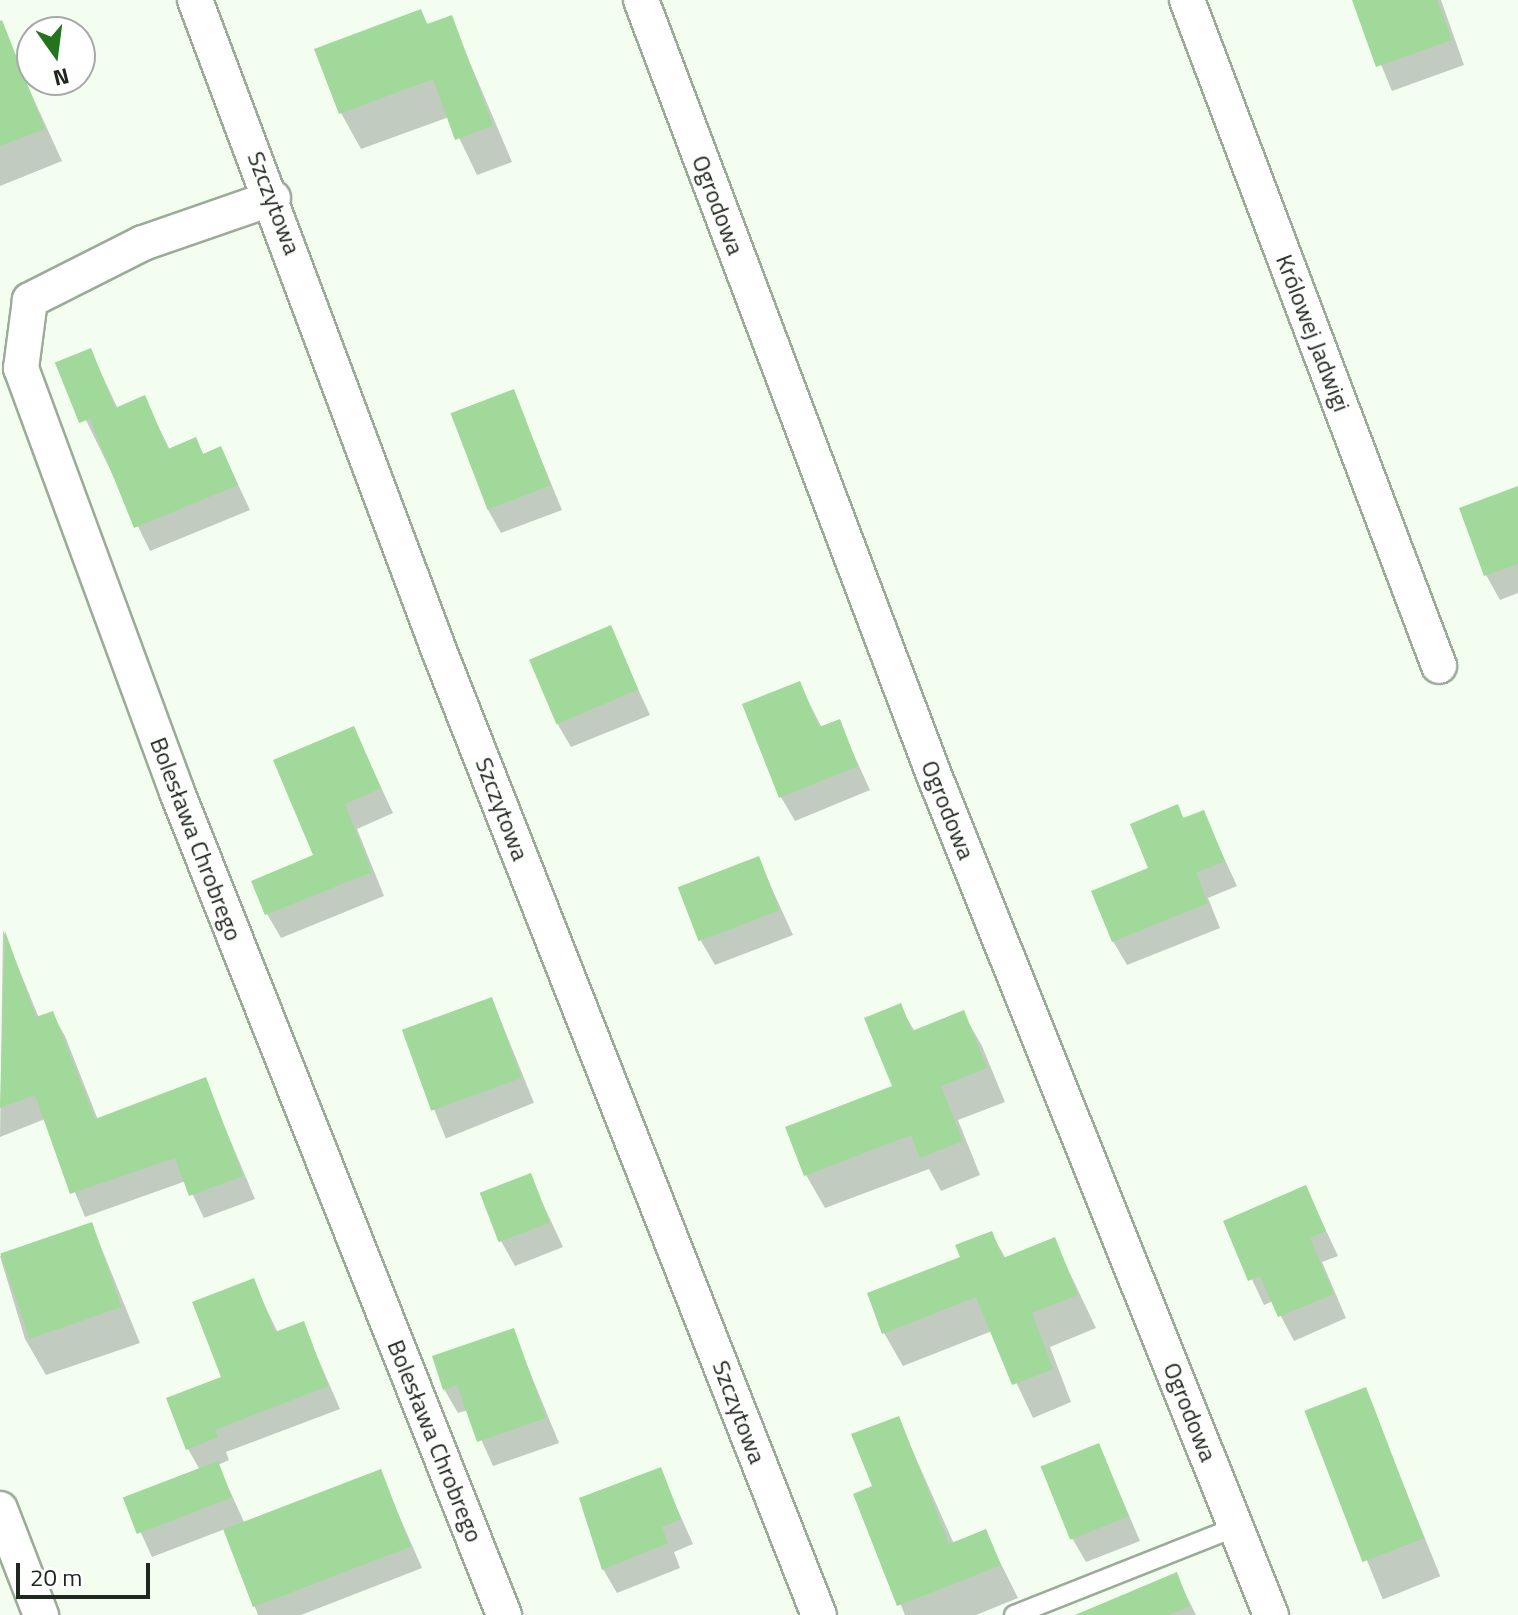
<!DOCTYPE html>
<html>
<head>
<meta charset="utf-8">
<style>
  body { margin:0 }
  #map { position:relative; width:1518px; height:1615px; overflow:hidden; background:#f3fef1; font-family:"Titillium Web",sans-serif }
  div>[style] { position:absolute }
  .shadow>* { inset:0; background:#0003; transform-origin:0 0 }
  .building>* { inset:0; background:#a0d999; transform-origin:0 0 }
  .roads { filter:drop-shadow(2px 0 #9aac98) drop-shadow(-2px 0 #9aac98) drop-shadow(0 2px #9aac98) drop-shadow(0 -2px #9aac98) }
  .service>* { height:18px; margin:-9px; padding:0 9px; transform-origin:9px; border-radius:9px; background:#fff }
  .minor>* { height:34px; margin:-17px; padding:0 17px; transform-origin:17px; border-radius:17px; background:#fff }
  span { translate:-50% -50%; white-space:nowrap; text-align:center; line-height:1.15; -webkit-text-stroke:6px #fff; paint-order:stroke }
  .street-label { font-size:24px; color:#20271f }
  .north { position:absolute; left:16px; top:16px; width:80px; height:80px; box-sizing:border-box; background:#fff; border:2px solid #a6a9a5; border-radius:50%; rotate:166deg; font-size:22px; font-weight:700; line-height:32px; text-align:center; color:#20271f }
  .north::after { content:''; display:block; margin:auto; width:28px; height:36px; background:#24741d; clip-path:polygon(50% 0,100% 100%,50% 72%,0 100%) }
  .scale { position:absolute; left:16px; top:1563px; width:134px; height:36px; box-sizing:border-box; border:4px solid #20271f; border-top:0; padding-left:10px; font-size:24px; line-height:28px; white-space:nowrap; color:#20271f; -webkit-text-stroke:6px #fff; paint-order:stroke }
</style>
</head>
<body>
<div id="map">
  <div class="shadow">
    <div style="clip-path:polygon(1354px 0,1441px 0,1464px 65px,1392px 91px)"></div>
    <div style="clip-path:polygon(420px 12px,429px 26px,451px 18px,512px 162px,477px 175px,449px 117px,361px 149px,341px 113px)"></div>
    <div style="clip-path:polygon(19px 67px,62px 161px,0 186px,0 75px)"></div>
    <div style="clip-path:polygon(90px 350px,118px 409px,144px 398px,170px 450px,195px 439px,204px 455px,221px 448px,250px 510px,150px 551px,58px 363px)"></div>
    <div style="clip-path:polygon(513px 391px,562px 510px,501px 533px,487px 508px)"></div>
    <div style="clip-path:polygon(1518px 492px,1518px 593px,1500px 600px,1486px 575px)"></div>
    <div style="clip-path:polygon(610px 628px,650px 715px,571px 747px,557px 723px)"></div>
    <div style="clip-path:polygon(799px 683px,822px 728px,839px 722px,870px 790px,795px 821px,781px 797px)"></div>
    <div style="clip-path:polygon(354px 729px,393px 813px,357px 829px,384px 896px,281px 938px,267px 914px,316px 856px)"></div>
    <div style="clip-path:polygon(1177px 807px,1185px 820px,1203px 812px,1237px 886px,1208px 898px,1220px 928px,1127px 965px,1113px 941px)"></div>
    <div style="clip-path:polygon(758px 858px,793px 935px,715px 965px,701px 941px)"></div>
    <div style="clip-path:polygon(3px 930px,39px 1018px,52px 1013px,65px 1036px,98px 1120px,205px 1080px,255px 1199px,204px 1218px,186px 1181px,85px 1217px,45px 1119px,0 1137px)"></div>
    <div style="left:492px;top:999px;width:112px;height:95px;rotate:68deg"></div>
    <div style="clip-path:polygon(900px 1006px,915px 1032px,963px 1013px,982px 1046px,1005px 1102px,958px 1120px,980px 1175px,941px 1191px,929px 1169px,825px 1208px,806px 1175px,894px 1087px)"></div>
    <div style="clip-path:polygon(530px 1176px,563px 1247px,515px 1266px,501px 1241px)"></div>
    <div style="clip-path:polygon(1306px 1188px,1338px 1256px,1322px 1262px,1346px 1318px,1294px 1341px,1273px 1301px,1264px 1305px,1225px 1222px)"></div>
    <div style="clip-path:polygon(92px 1225px,140px 1343px,46px 1375px,25px 1339px,0 1256px)"></div>
    <div style="clip-path:polygon(991px 1233px,1006px 1259px,1054px 1240px,1096px 1328px,1050px 1347px,1071px 1402px,1033px 1418px,992px 1331px,903px 1366px,884px 1333px)"></div>
    <div style="clip-path:polygon(253px 1281px,278px 1333px,303px 1324px,340px 1409px,226px 1452px,229px 1460px,218px 1465px,245px 1524px,380px 1472px,422px 1568px,301px 1615px,258px 1615px,225px 1529px,152px 1557px,125px 1498px,200px 1470px,188px 1449px,223px 1378px)"></div>
    <div style="clip-path:polygon(513px 1331px,559px 1443px,493px 1466px,468px 1410px,458px 1413px,444px 1389px)"></div>
    <div style="left:1365px;top:1390px;width:201px;height:62px;rotate:68deg"></div>
    <div style="clip-path:polygon(898px 1418px,954px 1544px,985px 1532px,1018px 1598px,976px 1615px,905px 1615px,855px 1495px,875px 1487px)"></div>
    <div style="clip-path:polygon(1099px 1445px,1140px 1541px,1086px 1562px,1072px 1538px,1070px 1457px)"></div>
    <div style="clip-path:polygon(660px 1470px,693px 1544px,674px 1552px,680px 1568px,617px 1593px,603px 1569px)"></div>
    <div style="clip-path:polygon(1176px 1575px,1196px 1615px,1075px 1615px)"></div>
  </div>
  <div class="building">
    <div style="clip-path:polygon(1352px 0,1437px 0,1452px 40px,1376px 67px)"></div>
    <div style="clip-path:polygon(421px 9px,427px 24px,452px 15px,493px 126px,455px 140px,433px 79px,339px 114px,314px 49px)"></div>
    <div style="clip-path:polygon(2px 20px,45px 129px,0 146px,0 21px)"></div>
    <div style="left:91px;top:348px;width:65px;height:39px;rotate:68deg"></div>
    <div style="left:514px;top:389px;width:103px;height:68px;rotate:69deg"></div>
    <div style="clip-path:polygon(145px 395px,168px 449px,196px 437px,203px 454px,221px 446px,238px 485px,134px 528px,90px 419px)"></div>
    <div style="clip-path:polygon(1518px 486px,1518px 564px,1484px 576px,1459px 508px)"></div>
    <div style="left:611px;top:625px;width:70px;height:89px;rotate:67deg"></div>
    <div style="clip-path:polygon(800px 681px,819px 727px,840px 719px,858px 766px,779px 798px,742px 704px)"></div>
    <div style="clip-path:polygon(354px 726px,381px 788px,345px 804px,372px 872px,265px 915px,251px 881px,313px 855px,273px 760px)"></div>
    <div style="clip-path:polygon(1178px 804px,1183px 818px,1204px 810px,1225px 861px,1196px 873px,1208px 903px,1112px 942px,1091px 891px,1148px 868px,1130px 824px)"></div>
    <div style="left:759px;top:856px;width:58px;height:87px;rotate:69deg"></div>
    <div style="clip-path:polygon(5px 931px,36px 1017px,53px 1011px,95px 1119px,206px 1077px,243px 1176px,189px 1196px,175px 1158px,70px 1194px,35px 1095px,0 1108px)"></div>
    <div style="left:492px;top:997px;width:86px;height:96px;rotate:70deg"></div>
    <div style="clip-path:polygon(901px 1003px,912px 1031px,964px 1010px,987px 1068px,941px 1086px,963px 1141px,920px 1158px,911px 1135px,804px 1176px,785px 1127px,892px 1086px,864px 1018px)"></div>
    <div style="left:531px;top:1173px;width:53px;height:55px;rotate:69deg"></div>
    <div style="clip-path:polygon(1306px 1185px,1326px 1231px,1310px 1238px,1334px 1294px,1278px 1317px,1260px 1276px,1248px 1281px,1223px 1221px)"></div>
    <div style="left:92px;top:1222px;width:90px;height:97px;rotate:71deg"></div>
    <div style="clip-path:polygon(992px 1231px,1003px 1258px,1055px 1237px,1078px 1295px,1032px 1313px,1053px 1369px,1012px 1385px,976px 1297px,882px 1334px,867px 1293px,960px 1257px,955px 1245px)"></div>
    <div style="clip-path:polygon(254px 1278px,275px 1332px,304px 1321px,328px 1386px,215px 1430px,218px 1437px,186px 1450px,166px 1398px,221px 1377px,192px 1302px)"></div>
    <div style="clip-path:polygon(514px 1328px,546px 1418px,477px 1442px,457px 1385px,443px 1390px,432px 1356px)"></div>
    <div style="left:1366px;top:1387px;width:162px;height:66px;rotate:69deg"></div>
    <div style="clip-path:polygon(899px 1416px,949px 1544px,986px 1529px,1001px 1565px,897px 1606px,853px 1494px,872px 1486px,851px 1434px)"></div>
    <div style="left:1099px;top:1443px;width:79px;height:63px;rotate:68deg"></div>
    <div style="left:218px;top:1461px;width:39px;height:102px;rotate:69deg"></div>
    <div style="clip-path:polygon(661px 1467px,681px 1519px,662px 1527px,668px 1543px,602px 1570px,579px 1498px)"></div>
    <div style="left:381px;top:1469px;width:83px;height:169px;rotate:69deg"></div>
    <div style="clip-path:polygon(1177px 1572px,1190px 1606px,1168px 1615px,1075px 1615px)"></div>
  </div>
  <div class="roads">
    <div class="service">
      <div style="left:1014px;top:1615px;width:239px;rotate:-21.6deg"></div>
    </div>
    <div class="minor">
      <div style="left:195px;top:0;width:692px;rotate:69.44deg"></div>
      <div style="left:438px;top:648px;width:1039px;rotate:68.5deg"></div>
      <div style="left:641px;top:0;width:829px;rotate:69.29deg"></div>
      <div style="left:934px;top:775px;width:905px;rotate:68.14deg"></div>
      <div style="left:1187px;top:0;width:712px;rotate:69.27deg"></div>
      <div style="left:273px;top:198px;width:138px;rotate:160.9deg"></div>
      <div style="left:143px;top:243px;width:127px;rotate:153.2deg"></div>
      <div style="left:30px;top:300px;width:69px;rotate:97.5deg"></div>
      <div style="left:21px;top:368px;width:452px;rotate:69.8deg"></div>
      <div style="left:177px;top:792px;width:886px;rotate:68.33deg"></div>
      <div style="left:0;top:1509px;width:114px;rotate:68.9deg"></div>
    </div>
  </div>
  <div class="street-label">
    <span style="left:274px;top:203px;rotate:69deg">Szczytowa</span>
    <span style="left:718px;top:205px;rotate:69deg">Ogrodowa</span>
    <span style="left:1313px;top:333px;rotate:69deg">Królowej Jadwigi</span>
    <span style="left:502px;top:809px;rotate:69deg">Szczytowa</span>
    <span style="left:948px;top:810px;rotate:68deg">Ogrodowa</span>
    <span style="left:196px;top:839px;rotate:69deg">Bolesława Chrobrego</span>
    <span style="left:739px;top:1412px;rotate:69deg">Szczytowa</span>
    <span style="left:1190px;top:1412px;rotate:68deg">Ogrodowa</span>
    <span style="left:435px;top:1441px;rotate:68deg">Bolesława Chrobrego</span>
  </div>
  <div class="north">N</div>
  <div class="scale">20 m</div>
</div>
</body>
</html>
